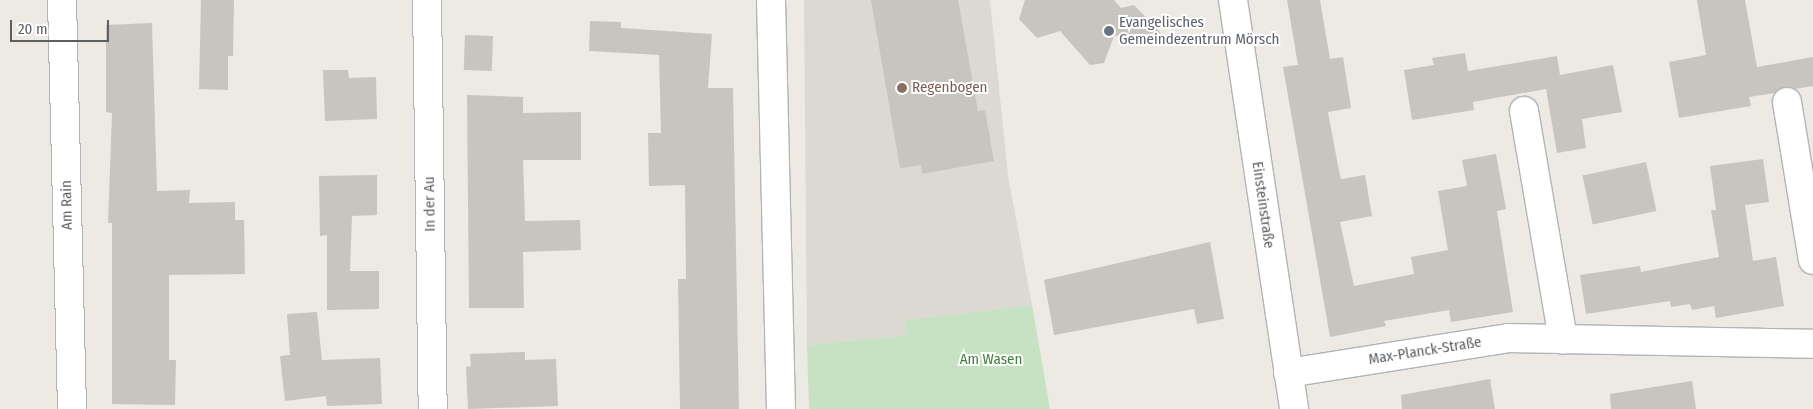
<!DOCTYPE html>
<html>
<head>
<meta charset="utf-8">
<style>
  body { margin:0 }
  #map { position:relative; width:1813px; height:409px; overflow:hidden; background:#ede9e3; font-family:"Fira Sans Condensed",sans-serif }
  div>[style] { position:absolute }
  .education>* { inset:0; background:#dcd8d2 }
  .green>* { inset:0; background:#c6e2c2 }
  .building>* { inset:0; background:#c8c4c0; transform-origin:0 0 }
  .roads { filter:drop-shadow(1px 0 #b1b4b7) drop-shadow(-1px 0 #b1b4b7) drop-shadow(0 1px #b1b4b7) drop-shadow(0 -1px #b1b4b7) }
  .minor>* { height:28px; margin:-14px; padding:0 14px; transform-origin:14px; border-radius:14px; background:#fff }
  .dots>* { width:14px; height:14px; translate:-50% -50%; box-sizing:border-box; border:2px solid #fff; border-radius:50% }
  span { translate:-50% -50%; white-space:nowrap; text-align:center; line-height:1.15; -webkit-text-stroke:4px #fff; paint-order:stroke }
  .worship-label { font-size:15px; color:#5b616d }
  .left { translate:0 -50%; text-align:left }
  .education-label { font-size:15px; color:#785e54 }
  .street-label { font-size:15px; color:#5b5f62 }
  .park-label { font-size:15px; color:#42803d }
  .scale { position:absolute; left:10px; top:20px; width:99px; height:22px; box-sizing:border-box; border:2px solid #5b5f62; border-top:0; padding-left:6px; font-size:15px; line-height:18px; white-space:nowrap; color:#5b5f62; -webkit-text-stroke:4px #fff; paint-order:stroke }
</style>
</head>
<body>
<div id="map">
  <div class="education">
    <div style="clip-path:polygon(804px 0,990px 0,1008px 176px,1032px 305px,905px 320px,907px 335px,807px 345px)"></div>
  </div>
  <div class="green">
    <div style="clip-path:polygon(1032px 305px,1050px 409px,809px 409px,807px 345px,907px 335px,905px 320px)"></div>
  </div>
  <div class="building">
    <div style="clip-path:polygon(201px 0,234px 0,233px 56px,228px 56px,228px 90px,199px 89px)"></div>
    <div style="clip-path:polygon(871px 0,958px 0,978px 111px,985px 110px,994px 161px,922px 174px,921px 165px,900px 168px)"></div>
    <div style="clip-path:polygon(1025px 0,1114px 0,1121px 8px,1134px 5px,1161px 33px,1114px 36px,1104px 63px,1090px 65px,1060px 31px,1037px 38px,1019px 19px)"></div>
    <div style="clip-path:polygon(1287px 0,1320px 0,1330px 59px,1343px 57px,1351px 108px,1328px 112px,1339px 171px,1341px 179px,1365px 175px,1372px 216px,1340px 222px,1354px 286px,1414px 274px,1411px 257px,1448px 250px,1438px 191px,1467px 186px,1462px 160px,1496px 154px,1506px 209px,1497px 211px,1513px 312px,1451px 322px,1449px 310px,1384px 321px,1386px 326px,1330px 337px,1283px 67px,1298px 65px)"></div>
    <div style="clip-path:polygon(1697px 0,1745px 0,1757px 67px,1813px 57px,1813px 86px,1795px 89px,1784px 87px,1775px 93px,1749px 97px,1751px 106px,1679px 118px,1669px 62px,1706px 55px)"></div>
    <div style="clip-path:polygon(590px 21px,621px 22px,621px 28px,712px 34px,708px 88px,733px 88px,739px 409px,680px 409px,678px 279px,686px 279px,685px 185px,649px 186px,648px 133px,661px 133px,659px 55px,589px 51px)"></div>
    <div style="clip-path:polygon(152px 23px,157px 191px,190px 190px,189px 203px,235px 202px,235px 220px,244px 220px,245px 274px,169px 275px,169px 360px,176px 360px,175px 405px,112px 404px,112px 223px,108px 223px,112px 113px,106px 112px,106px 25px)"></div>
    <div style="left:465px;top:35px;width:28px;height:35px;rotate:2deg"></div>
    <div style="clip-path:polygon(1465px 53px,1468px 71px,1557px 56px,1560px 75px,1613px 65px,1622px 112px,1582px 119px,1586px 148px,1557px 153px,1546px 89px,1473px 102px,1474px 110px,1412px 120px,1404px 70px,1434px 65px,1432px 58px)"></div>
    <div style="clip-path:polygon(323px 70px,348px 70px,349px 78px,376px 77px,377px 119px,325px 121px)"></div>
    <div style="clip-path:polygon(467px 95px,523px 97px,523px 113px,581px 112px,581px 160px,523px 160px,525px 221px,580px 220px,581px 250px,523px 252px,524px 308px,469px 308px)"></div>
    <div style="clip-path:polygon(1763px 159px,1769px 202px,1745px 205px,1753px 261px,1776px 257px,1784px 306px,1716px 318px,1714px 306px,1692px 310px,1690px 304px,1671px 307px,1670px 301px,1586px 314px,1580px 275px,1640px 266px,1641px 272px,1719px 257px,1711px 210px,1716px 210px,1710px 166px)"></div>
    <div style="left:1646px;top:162px;width:50px;height:65px;rotate:78deg"></div>
    <div style="clip-path:polygon(377px 175px,377px 215px,352px 216px,350px 271px,379px 271px,379px 309px,327px 310px,327px 235px,320px 236px,319px 176px)"></div>
    <div style="clip-path:polygon(1210px 242px,1224px 319px,1197px 324px,1194px 309px,1054px 335px,1044px 280px)"></div>
    <div style="clip-path:polygon(317px 312px,322px 360px,380px 358px,382px 404px,327px 406px,326px 396px,285px 401px,280px 356px,290px 355px,287px 314px)"></div>
    <div style="clip-path:polygon(525px 352px,525px 360px,556px 359px,558px 406px,468px 409px,466px 367px,471px 366px,470px 354px)"></div>
    <div style="clip-path:polygon(1490px 379px,1495px 409px,1402px 409px,1401px 395px)"></div>
    <div style="clip-path:polygon(1692px 381px,1696px 409px,1611px 409px,1610px 394px)"></div>
  </div>
  <div class="roads">
    <div class="minor">
      <div style="left:62px;top:0;width:409px;rotate:88.6deg"></div>
      <div style="left:427px;top:0;width:409px;rotate:89.2deg"></div>
      <div style="left:771px;top:0;width:409px;rotate:88.6deg"></div>
      <div style="left:1233px;top:0;width:414px;rotate:81.5deg"></div>
      <div style="left:1787px;top:102px;width:160px;rotate:80.7deg"></div>
      <div style="left:1524px;top:111px;width:232px;rotate:80.3deg"></div>
      <div style="left:1288px;top:373px;width:223px;rotate:-9deg"></div>
      <div style="left:1508px;top:338px;width:305px;rotate:1.1deg"></div>
    </div>
  </div>
  <div class="dots">
    <div style="left:1109px;top:31px;background:#6b7280"></div>
    <div style="left:902px;top:88px;background:#8d6e63"></div>
  </div>
  <div class="worship-label">
    <span class="left" style="left:1119px;top:31px">Evangelisches<br>Gemeindezentrum Mörsch</span>
  </div>
  <div class="education-label">
    <span class="left" style="left:912px;top:88px">Regenbogen</span>
  </div>
  <div class="street-label">
    <span style="left:430px;top:204px;rotate:-91deg">In der Au</span>
    <span style="left:67px;top:205px;rotate:-91deg">Am Rain</span>
    <span style="left:1263px;top:205px;rotate:82deg">Einsteinstraße</span>
    <span style="left:1425px;top:351px;rotate:-9deg">Max-Planck-Straße</span>
  </div>
  <div class="park-label">
    <span style="left:991px;top:360px">Am Wasen</span>
  </div>
  <div class="scale">20 m</div>
</div>
</body>
</html>
